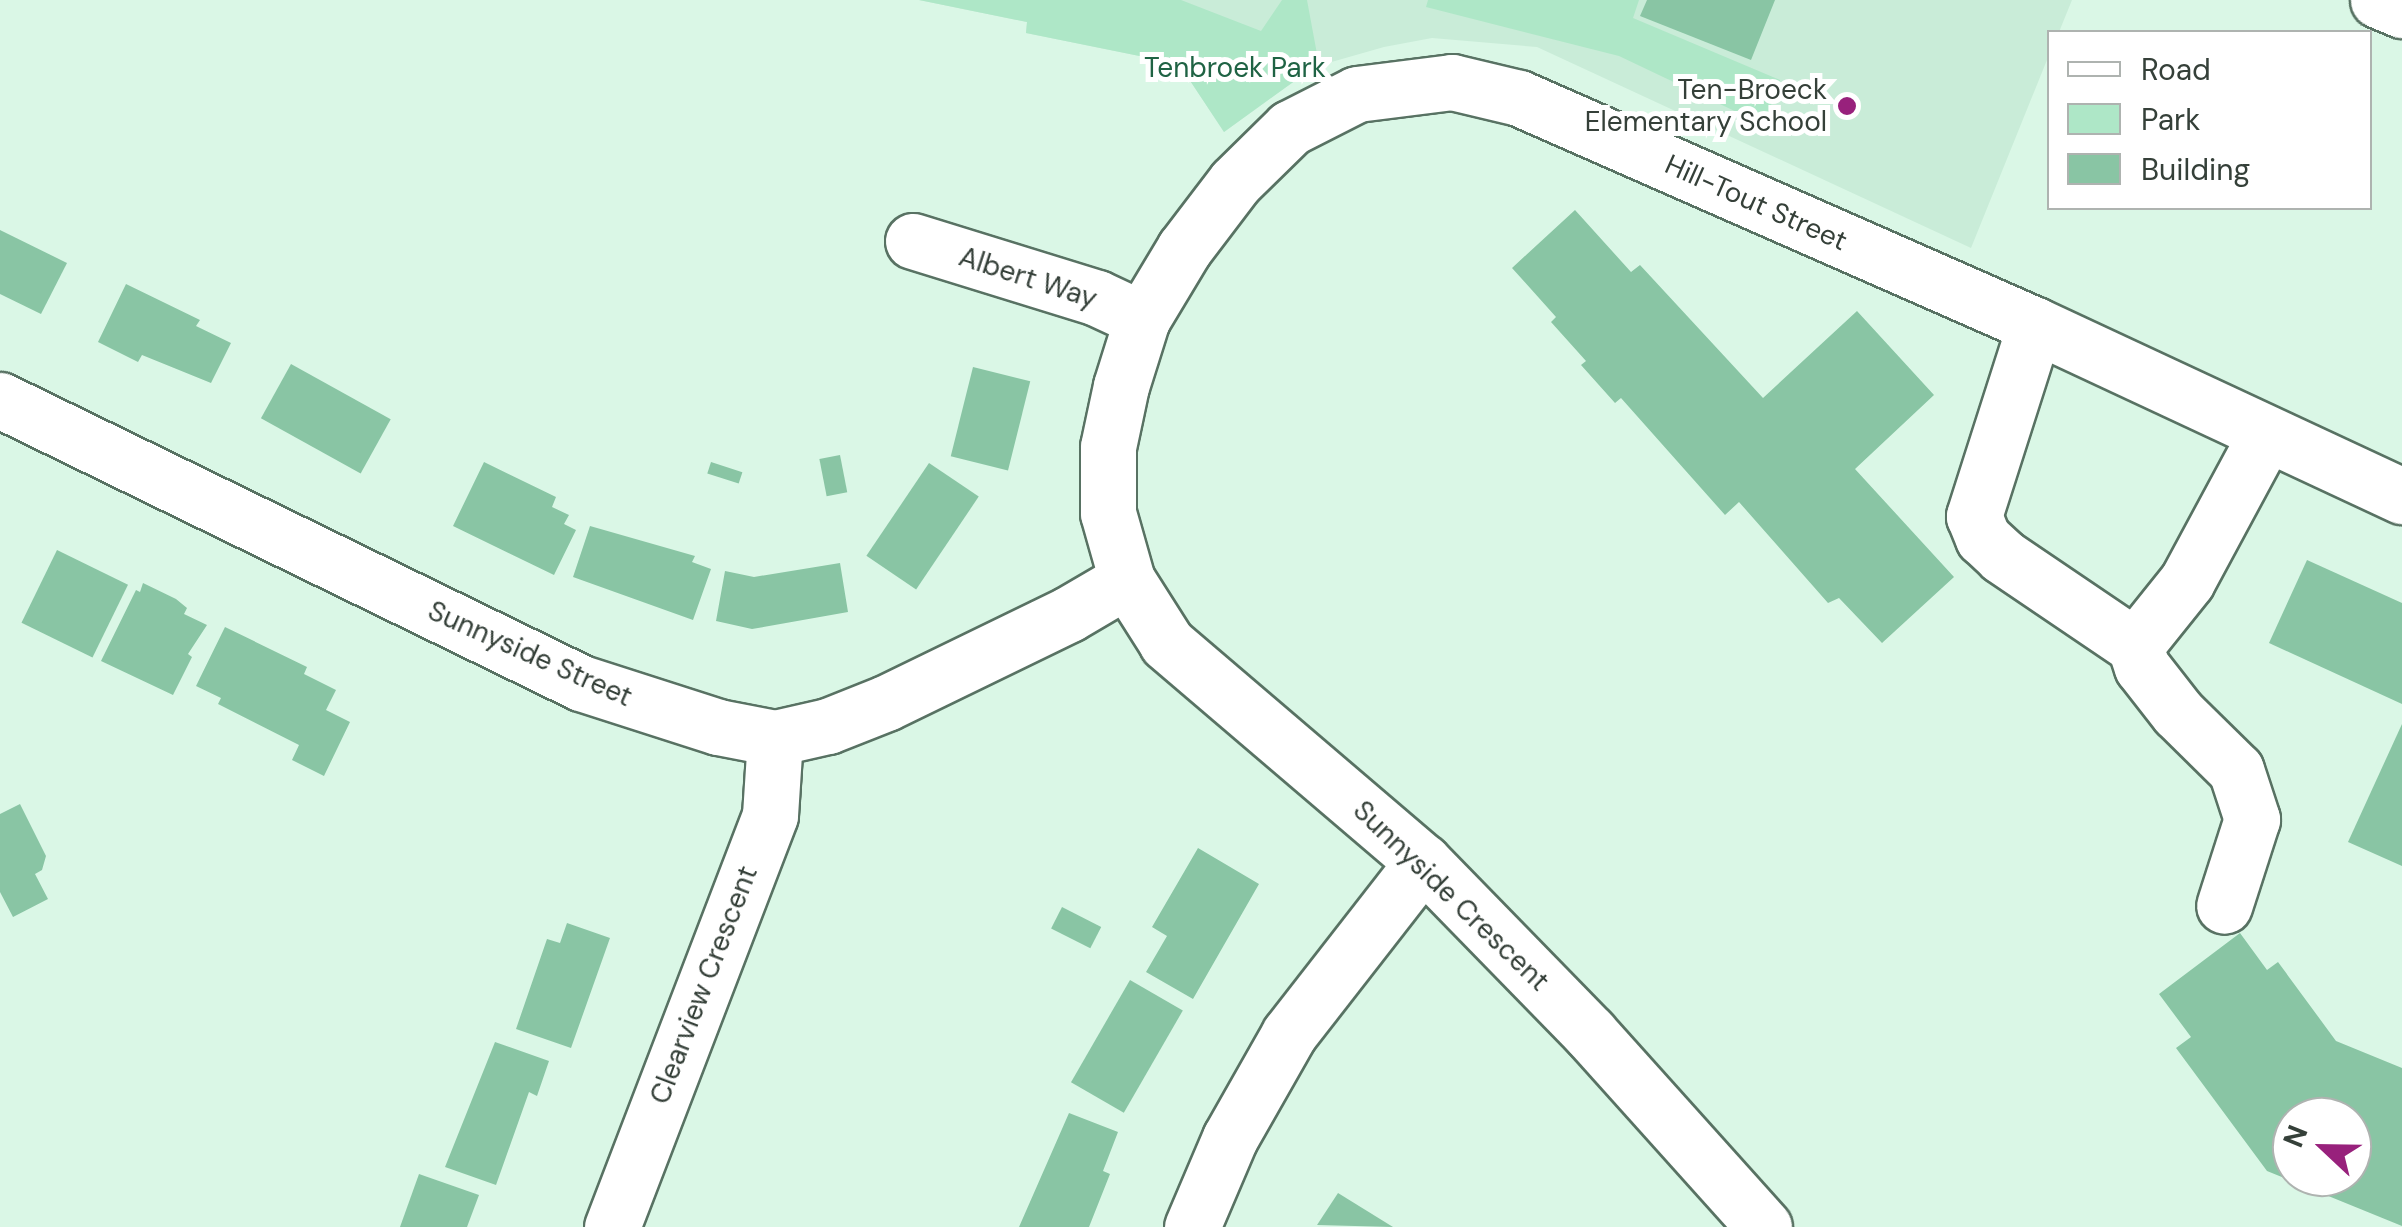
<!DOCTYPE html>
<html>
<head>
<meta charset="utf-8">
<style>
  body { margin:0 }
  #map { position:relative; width:2402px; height:1227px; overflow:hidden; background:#daf7e6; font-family:"DM Sans",sans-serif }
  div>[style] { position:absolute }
  .built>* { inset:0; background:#c9ecd8 }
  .green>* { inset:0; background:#aee7c7 }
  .building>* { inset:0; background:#89c5a4; transform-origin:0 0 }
  .roads { filter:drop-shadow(2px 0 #587263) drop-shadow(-2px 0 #587263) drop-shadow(0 2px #587263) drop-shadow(0 -2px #587263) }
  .minor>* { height:55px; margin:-27.5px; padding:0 27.5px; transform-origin:27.5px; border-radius:27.5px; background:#fff }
  .dots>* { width:28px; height:28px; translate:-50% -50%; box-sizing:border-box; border:5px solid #fff; border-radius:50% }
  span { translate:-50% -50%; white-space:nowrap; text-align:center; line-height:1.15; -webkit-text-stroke:10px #fff; paint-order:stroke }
  .park-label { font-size:28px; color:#1f6344 }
  .poi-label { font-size:28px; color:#354039 }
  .right { translate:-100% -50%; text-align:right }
  .street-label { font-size:28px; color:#354039 }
  .legend { position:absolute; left:2047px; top:30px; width:325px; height:180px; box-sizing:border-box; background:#fff; border:2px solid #aeb3b0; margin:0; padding:12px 18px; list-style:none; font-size:30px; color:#354039 }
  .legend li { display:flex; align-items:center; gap:20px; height:50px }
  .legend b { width:50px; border:2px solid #aeb3b0 }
  .north { position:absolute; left:2272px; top:1097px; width:100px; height:100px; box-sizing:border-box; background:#fff; border:2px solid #aeb3b0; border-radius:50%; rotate:292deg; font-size:28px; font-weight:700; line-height:40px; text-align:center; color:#354039 }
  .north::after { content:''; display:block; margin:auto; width:35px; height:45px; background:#98217c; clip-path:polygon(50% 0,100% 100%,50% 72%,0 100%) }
</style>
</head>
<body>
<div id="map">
  <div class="built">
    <div style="clip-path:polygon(919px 0,2072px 0,2059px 32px,2050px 32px,2049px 55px,1971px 248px,1537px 47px,1432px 38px,1384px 47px,1314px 67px,1224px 132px,1179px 64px,1026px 33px,1027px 22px)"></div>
  </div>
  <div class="green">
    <div style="clip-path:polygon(919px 0,1181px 0,1261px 31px,1282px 0,1307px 0,1317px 54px,1314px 67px,1224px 132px,1179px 64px,1026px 33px,1027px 22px)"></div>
    <div style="clip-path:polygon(1428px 0,1639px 0,1633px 18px,1780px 80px,1764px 125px,1619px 56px,1426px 7px)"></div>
  </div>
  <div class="building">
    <div style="clip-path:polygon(1647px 0,1775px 0,1751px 60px,1640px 16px)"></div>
    <div style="clip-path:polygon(1575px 210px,1631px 272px,1640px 265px,1763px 398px,1857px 311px,1934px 395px,1855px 469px,1954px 577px,1882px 643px,1839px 598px,1828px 603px,1739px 502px,1725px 515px,1621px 398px,1615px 403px,1581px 365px,1586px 361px,1551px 322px,1556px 317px,1512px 268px)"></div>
    <div style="clip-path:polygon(0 230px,67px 263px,41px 314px,0 294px)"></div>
    <div style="clip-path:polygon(126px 284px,200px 320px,196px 326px,231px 343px,211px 383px,142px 355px,138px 362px,98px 342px)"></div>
    <div style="left:291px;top:364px;width:114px;height:62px;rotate:29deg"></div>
    <div style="left:973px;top:367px;width:59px;height:92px;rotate:14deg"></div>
    <div style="left:840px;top:455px;width:38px;height:21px;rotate:79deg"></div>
    <div style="clip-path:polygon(484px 462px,556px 497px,552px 507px,569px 515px,564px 524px,576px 530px,554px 575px,453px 526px)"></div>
    <div style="left:711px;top:462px;width:33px;height:12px;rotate:18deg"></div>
    <div style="left:929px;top:463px;width:60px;height:112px;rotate:34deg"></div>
    <div style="clip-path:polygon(590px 526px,695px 556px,692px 562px,711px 569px,693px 620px,573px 577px)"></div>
    <div style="left:57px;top:550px;width:79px;height:81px;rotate:26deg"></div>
    <div style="clip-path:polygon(2307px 560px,2402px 603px,2402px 704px,2269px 643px)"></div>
    <div style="clip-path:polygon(840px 563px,848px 612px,752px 629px,716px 621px,725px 571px,754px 577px)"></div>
    <div style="clip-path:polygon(143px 583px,176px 599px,187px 608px,184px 614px,207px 625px,188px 654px,192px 657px,173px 695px,101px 661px,136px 590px,140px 592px)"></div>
    <div style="clip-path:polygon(225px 627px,307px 667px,304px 674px,336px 690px,326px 710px,350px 722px,324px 776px,292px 760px,299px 745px,218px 704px,221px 698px,196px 686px)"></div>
    <div style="clip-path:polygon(2402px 724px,2402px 866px,2348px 842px)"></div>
    <div style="clip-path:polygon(20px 804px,46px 856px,42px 870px,35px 874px,48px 899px,13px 917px,0 892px,0 814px)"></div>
    <div style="clip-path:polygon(1198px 848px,1259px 884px,1193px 999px,1146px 972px,1167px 936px,1152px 927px)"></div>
    <div style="left:1062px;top:907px;width:44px;height:24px;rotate:27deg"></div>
    <div style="clip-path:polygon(567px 923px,610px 938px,571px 1048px,516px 1029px,547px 939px,560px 943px)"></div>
    <div style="clip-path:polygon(evenodd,2240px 933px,2267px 970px,2278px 962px,2336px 1041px,2402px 1068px,2402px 1226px,2267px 1171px,2176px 1048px,2191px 1037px,2159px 994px,2240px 933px,2292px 1117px,2352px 1117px,2352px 1177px,2292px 1177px,2292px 1117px)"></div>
    <div style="left:1130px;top:980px;width:61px;height:118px;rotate:30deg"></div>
    <div style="clip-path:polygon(495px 1042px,549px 1061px,537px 1096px,529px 1092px,496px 1185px,445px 1167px)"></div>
    <div style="clip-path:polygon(1069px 1113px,1118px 1132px,1103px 1171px,1110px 1174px,1089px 1227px,1019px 1227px)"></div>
    <div style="clip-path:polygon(419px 1174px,479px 1195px,467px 1227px,400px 1227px)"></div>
    <div style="clip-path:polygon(1338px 1193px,1393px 1227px,1317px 1225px)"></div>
  </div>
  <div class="roads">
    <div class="minor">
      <div style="left:2378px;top:0;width:26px;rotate:23deg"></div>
      <div style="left:913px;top:241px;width:193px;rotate:17.2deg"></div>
      <div style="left:1097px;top:298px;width:50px;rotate:25deg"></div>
      <div style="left:2035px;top:325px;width:201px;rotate:107.7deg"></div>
      <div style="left:1974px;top:516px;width:24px;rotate:68deg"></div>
      <div style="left:1983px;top:538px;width:26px;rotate:43deg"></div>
      <div style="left:2002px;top:556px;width:161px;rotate:34.1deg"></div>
      <div style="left:2135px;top:646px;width:22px;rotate:72deg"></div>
      <div style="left:2142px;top:667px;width:58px;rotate:52deg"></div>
      <div style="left:2178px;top:713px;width:81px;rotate:44.5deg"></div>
      <div style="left:2236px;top:770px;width:52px;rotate:71.9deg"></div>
      <div style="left:2252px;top:819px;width:91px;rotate:107.8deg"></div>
      <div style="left:0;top:400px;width:646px;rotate:25.97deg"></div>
      <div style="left:581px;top:683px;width:144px;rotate:17.8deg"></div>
      <div style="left:718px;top:727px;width:58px;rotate:10.9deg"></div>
      <div style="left:775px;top:738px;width:54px;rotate:-12.8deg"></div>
      <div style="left:828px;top:726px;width:62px;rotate:-21.6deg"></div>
      <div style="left:886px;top:703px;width:203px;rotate:-25.9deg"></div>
      <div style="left:1069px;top:614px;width:67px;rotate:-30.4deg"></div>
      <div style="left:2135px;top:646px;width:83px;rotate:-51.3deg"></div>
      <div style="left:2187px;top:581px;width:167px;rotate:-61.7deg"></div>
      <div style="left:612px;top:1227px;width:441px;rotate:-69deg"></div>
      <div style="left:770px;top:815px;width:77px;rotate:-86.3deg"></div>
      <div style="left:1192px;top:1227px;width:97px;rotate:-66.9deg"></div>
      <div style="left:1230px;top:1138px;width:120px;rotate:-60.4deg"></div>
      <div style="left:1289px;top:1034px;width:218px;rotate:-52.1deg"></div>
      <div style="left:1764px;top:1227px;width:261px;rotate:-131.9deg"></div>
      <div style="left:1590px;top:1033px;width:239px;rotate:-134.3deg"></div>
      <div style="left:1423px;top:862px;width:337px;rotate:-139.5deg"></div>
      <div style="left:1167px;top:643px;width:75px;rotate:-122.4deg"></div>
      <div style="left:1127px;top:580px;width:70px;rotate:-105.8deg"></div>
      <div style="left:1108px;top:513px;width:66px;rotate:-90deg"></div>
      <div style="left:1108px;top:447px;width:62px;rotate:-78deg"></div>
      <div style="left:1121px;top:386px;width:70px;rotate:-72.6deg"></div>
      <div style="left:1142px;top:319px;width:82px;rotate:-59deg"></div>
      <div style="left:1184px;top:249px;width:84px;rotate:-52.7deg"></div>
      <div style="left:1235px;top:182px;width:77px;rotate:-44.5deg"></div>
      <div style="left:1290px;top:128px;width:75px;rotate:-26.9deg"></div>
      <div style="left:1357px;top:94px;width:96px;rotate:-7.2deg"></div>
      <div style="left:1452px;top:82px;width:69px;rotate:13.4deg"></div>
      <div style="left:1519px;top:98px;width:564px;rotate:23.75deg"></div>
      <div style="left:2035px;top:325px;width:405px;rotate:25deg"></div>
    </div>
  </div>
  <div class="dots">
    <div style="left:1847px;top:106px;background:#98217c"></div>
  </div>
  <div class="park-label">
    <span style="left:1235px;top:68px">Tenbroek Park</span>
  </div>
  <div class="poi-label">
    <span class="right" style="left:1827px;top:106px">Ten-Broeck<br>Elementary School</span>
  </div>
  <div class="street-label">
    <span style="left:1756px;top:203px;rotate:24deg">Hill-Tout Street</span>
    <span style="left:1028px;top:278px;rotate:18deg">Albert Way</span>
    <span style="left:530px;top:654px;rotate:24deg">Sunnyside Street</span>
    <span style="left:1451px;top:896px;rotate:44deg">Sunnyside Crescent</span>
    <span style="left:704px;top:985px;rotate:-69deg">Clearview Crescent</span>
  </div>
  <ul class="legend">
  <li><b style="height:12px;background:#fff"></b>Road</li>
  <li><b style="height:28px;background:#aee7c7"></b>Park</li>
  <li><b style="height:28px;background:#89c5a4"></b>Building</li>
  </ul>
  <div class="north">N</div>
</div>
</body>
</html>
